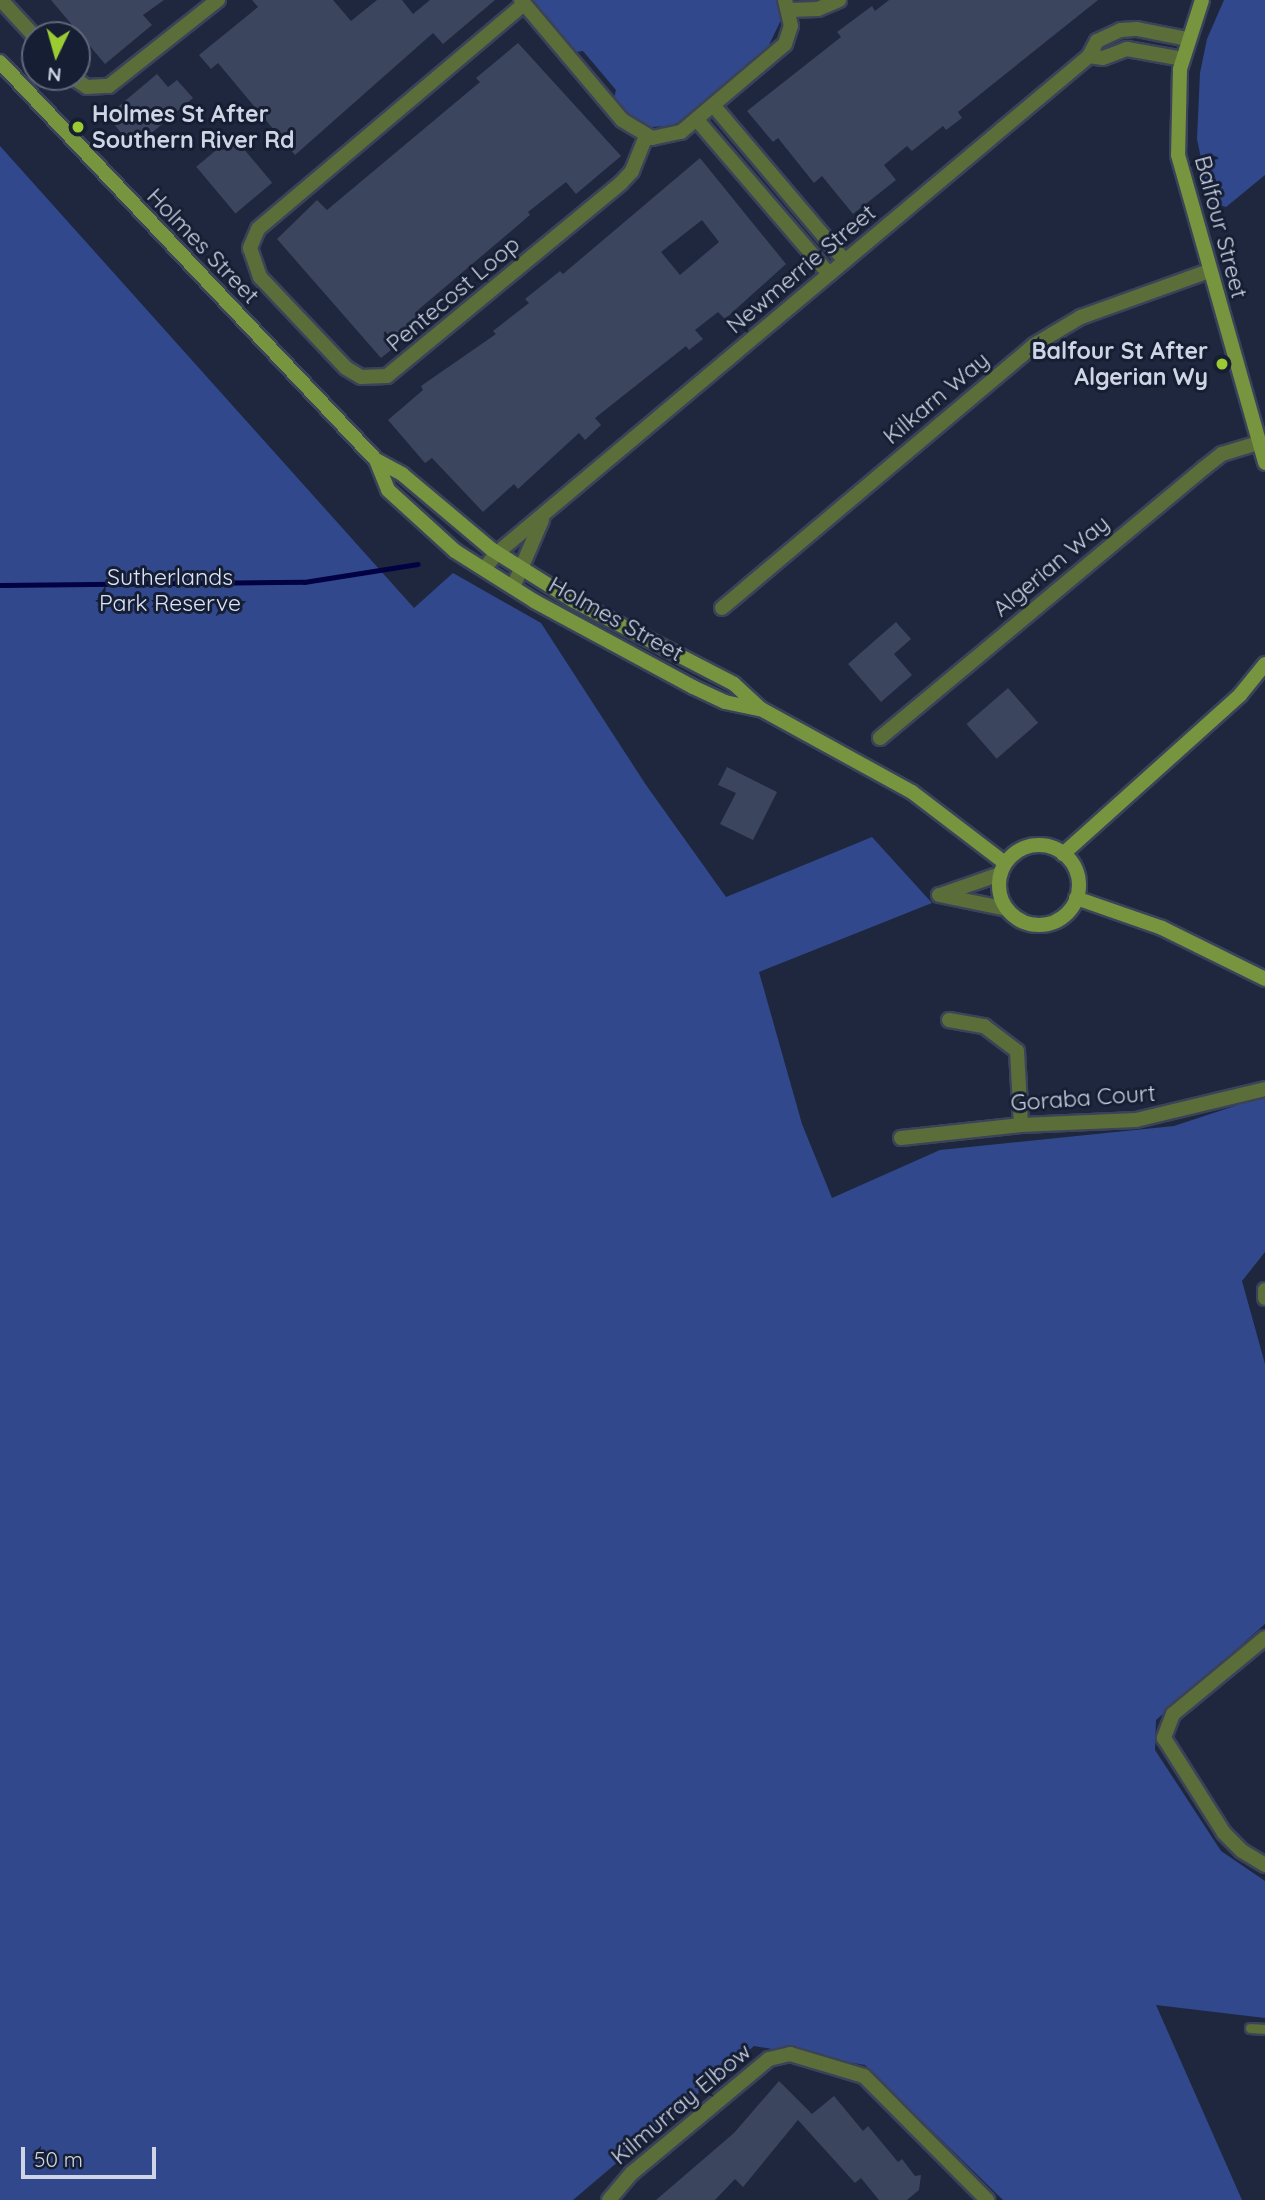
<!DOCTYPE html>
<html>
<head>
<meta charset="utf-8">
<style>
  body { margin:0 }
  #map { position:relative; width:1265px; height:2200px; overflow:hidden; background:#1e273e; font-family:Quicksand,sans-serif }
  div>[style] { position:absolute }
  .green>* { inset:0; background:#31498c }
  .stream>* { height:5px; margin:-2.5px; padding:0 2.5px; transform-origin:2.5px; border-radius:2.5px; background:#020243 }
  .building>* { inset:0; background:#3b455d; transform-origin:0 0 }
  .roads { filter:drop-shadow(2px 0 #3a4359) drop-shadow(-2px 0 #3a4359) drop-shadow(0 2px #3a4359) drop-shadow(0 -2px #3a4359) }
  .lane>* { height:9px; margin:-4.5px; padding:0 4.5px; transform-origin:4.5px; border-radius:4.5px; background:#5b6e3a }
  .street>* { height:14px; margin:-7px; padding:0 7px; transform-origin:7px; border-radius:7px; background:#5b6e3a }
  .secondary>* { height:14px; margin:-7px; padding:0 7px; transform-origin:7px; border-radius:7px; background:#77953f }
  .secondary>.ring { margin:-7px; padding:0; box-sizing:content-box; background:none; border:14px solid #77953f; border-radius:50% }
  .dots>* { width:19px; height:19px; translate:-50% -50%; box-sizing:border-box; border:4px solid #151e33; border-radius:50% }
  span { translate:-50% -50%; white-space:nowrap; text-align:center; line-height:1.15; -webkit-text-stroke:6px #151e33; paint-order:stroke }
  .poi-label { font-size:23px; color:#cfd5e4; font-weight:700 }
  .left { translate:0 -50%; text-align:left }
  .right { translate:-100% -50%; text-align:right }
  .street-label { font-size:23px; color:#cfd5e4 }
  .park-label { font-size:23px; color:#dbe4f9 }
  .north { position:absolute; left:21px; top:21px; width:70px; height:70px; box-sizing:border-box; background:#151e33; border:2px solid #5f677a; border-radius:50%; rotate:185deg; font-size:19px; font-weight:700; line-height:28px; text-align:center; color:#cfd5e4 }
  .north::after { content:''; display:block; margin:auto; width:24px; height:32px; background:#9bcb33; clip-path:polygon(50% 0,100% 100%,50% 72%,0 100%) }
  .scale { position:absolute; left:21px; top:2147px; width:135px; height:32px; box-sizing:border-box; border:4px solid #cfd5e4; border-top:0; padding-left:9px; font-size:21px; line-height:24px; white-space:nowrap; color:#cfd5e4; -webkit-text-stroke:5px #151e33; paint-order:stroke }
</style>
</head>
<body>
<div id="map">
  <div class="green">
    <div style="clip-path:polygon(532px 0,777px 0,781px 20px,766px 51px,692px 113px,672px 126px,649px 127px,626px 113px,614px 98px,616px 90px,583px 51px,576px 52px)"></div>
    <div style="clip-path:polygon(1224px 0,1265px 0,1265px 175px,1226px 207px,1210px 202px,1197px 139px,1200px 73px,1207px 39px)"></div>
    <div style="clip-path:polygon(0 146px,414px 608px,453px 573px,541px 623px,646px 785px,726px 897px,872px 837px,932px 903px,759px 972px,802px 1124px,832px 1198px,940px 1150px,1174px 1126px,1265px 1096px,1265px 1252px,1242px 1281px,1265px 1364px,1265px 1624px,1156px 1720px,1155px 1750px,1221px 1851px,1265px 1881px,1265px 2018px,1156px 2005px,1242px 2200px,1003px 2200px,865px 2065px,754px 2046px,573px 2200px,0 2200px)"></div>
  </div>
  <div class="stream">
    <div style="left:0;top:585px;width:304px;rotate:-0.6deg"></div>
    <div style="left:304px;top:582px;width:115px;rotate:-9deg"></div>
  </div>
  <div class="building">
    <div style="clip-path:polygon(51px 0,164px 0,143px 15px,152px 25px,105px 64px)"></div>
    <div style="clip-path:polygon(252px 0,333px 0,351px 21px,377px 0,402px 0,413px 14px,430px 0,495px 0,443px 44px,433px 33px,295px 155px,218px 63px,211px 69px,199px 55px,258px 7px)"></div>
    <div style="clip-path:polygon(889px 0,1098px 0,958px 112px,962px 118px,946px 130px,943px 126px,912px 151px,907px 146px,884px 165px,896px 180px,853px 214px,822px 176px,814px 183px,778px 138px,773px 142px,747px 111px,841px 37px,837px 32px,872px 6px,875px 11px)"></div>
    <div style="clip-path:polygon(518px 43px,621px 156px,576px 194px,566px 182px,528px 212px,530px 215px,418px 310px,427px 321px,381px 358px,277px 239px,317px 200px,327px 210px,480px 82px,476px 78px)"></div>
    <div style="clip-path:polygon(157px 74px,168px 87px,177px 80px,193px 98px,134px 148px,107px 116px)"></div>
    <div style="left:233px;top:136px;width:61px;height:48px;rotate:50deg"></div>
    <div style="clip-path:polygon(evenodd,700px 158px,786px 264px,725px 319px,718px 312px,695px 330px,703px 339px,689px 350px,686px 346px,595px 418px,601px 425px,585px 440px,579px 433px,518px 489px,514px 484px,483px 512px,432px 458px,425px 463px,388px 420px,423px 390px,421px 386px,496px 334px,493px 331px,529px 303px,525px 299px,560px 271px,563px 274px,700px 158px,702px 220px,719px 242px,680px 275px,661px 252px,702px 220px)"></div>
    <div style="clip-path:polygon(896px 622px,911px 639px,894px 654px,912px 675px,881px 702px,848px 664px)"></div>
    <div style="left:1008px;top:688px;width:46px;height:55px;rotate:49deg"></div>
    <div style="clip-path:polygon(727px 767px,777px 792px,753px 840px,720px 824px,736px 793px,718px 785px)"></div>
    <div style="clip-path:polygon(779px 2081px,812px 2114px,834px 2096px,863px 2131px,868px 2126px,898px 2162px,902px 2159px,915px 2176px,921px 2175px,919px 2190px,907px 2200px,879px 2200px,861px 2178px,855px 2183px,798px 2120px,743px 2187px,735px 2179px,715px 2200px,656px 2200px,734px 2133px)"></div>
  </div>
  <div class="roads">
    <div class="lane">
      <div style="left:1250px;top:2028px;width:15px;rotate:4deg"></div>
    </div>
    <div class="street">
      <div style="left:1px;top:0;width:50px;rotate:47.4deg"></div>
      <div style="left:521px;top:0;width:157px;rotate:49.9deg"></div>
      <div style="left:622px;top:120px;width:35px;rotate:31deg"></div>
      <div style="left:652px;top:138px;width:30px;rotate:-12deg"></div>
      <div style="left:681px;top:132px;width:136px;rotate:-40.2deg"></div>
      <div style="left:785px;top:44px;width:19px;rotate:-72deg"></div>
      <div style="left:791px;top:26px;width:27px;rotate:-103deg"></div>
      <div style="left:524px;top:4px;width:348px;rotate:139.8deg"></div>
      <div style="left:258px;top:229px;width:21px;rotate:113deg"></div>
      <div style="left:250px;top:248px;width:31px;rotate:71deg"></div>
      <div style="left:260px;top:277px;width:125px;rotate:46.6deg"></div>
      <div style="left:346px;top:368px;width:17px;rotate:31deg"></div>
      <div style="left:361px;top:377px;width:26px;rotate:-2deg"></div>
      <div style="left:387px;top:376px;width:303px;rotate:-39.5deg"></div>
      <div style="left:621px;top:183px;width:16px;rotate:-47deg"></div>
      <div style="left:632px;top:171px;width:37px;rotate:-68deg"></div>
      <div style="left:790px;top:10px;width:28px;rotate:-2deg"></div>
      <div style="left:818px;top:9px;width:23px;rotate:-23deg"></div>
      <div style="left:1089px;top:56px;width:14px;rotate:8deg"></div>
      <div style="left:1103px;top:58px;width:26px;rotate:-21deg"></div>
      <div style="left:1127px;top:49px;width:57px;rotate:10.1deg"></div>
      <div style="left:72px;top:77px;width:18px;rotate:34deg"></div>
      <div style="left:87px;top:87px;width:22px;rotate:-3deg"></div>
      <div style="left:109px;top:86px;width:139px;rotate:-38.3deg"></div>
      <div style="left:713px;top:105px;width:204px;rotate:49.8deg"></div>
      <div style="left:697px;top:120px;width:203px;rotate:49.4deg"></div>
      <div style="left:484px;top:569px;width:21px;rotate:-51deg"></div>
      <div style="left:497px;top:553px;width:773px;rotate:-40.01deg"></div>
      <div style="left:1089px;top:56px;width:17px;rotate:-62deg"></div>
      <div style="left:1097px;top:41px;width:26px;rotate:-25deg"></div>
      <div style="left:1121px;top:30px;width:16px;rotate:-4deg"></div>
      <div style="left:1137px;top:29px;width:52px;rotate:11.1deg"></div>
      <div style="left:513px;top:587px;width:73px;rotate:-66.6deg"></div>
      <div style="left:722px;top:608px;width:408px;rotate:-40.1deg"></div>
      <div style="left:1034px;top:345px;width:55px;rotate:-30.8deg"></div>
      <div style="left:1081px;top:317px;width:136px;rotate:-19.8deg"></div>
      <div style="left:880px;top:738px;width:422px;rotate:-39.8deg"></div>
      <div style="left:1204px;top:468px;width:23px;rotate:-38deg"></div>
      <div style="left:1222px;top:454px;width:39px;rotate:-17deg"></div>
      <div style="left:939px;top:895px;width:69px;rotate:11.6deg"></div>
      <div style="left:940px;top:895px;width:64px;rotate:-19.3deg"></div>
      <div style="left:949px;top:1020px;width:36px;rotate:10deg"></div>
      <div style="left:984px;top:1026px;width:41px;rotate:37.1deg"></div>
      <div style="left:1017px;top:1051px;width:74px;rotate:86.9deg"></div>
      <div style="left:901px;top:1138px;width:121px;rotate:-6.2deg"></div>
      <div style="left:1021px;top:1125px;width:115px;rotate:-2.5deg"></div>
      <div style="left:1136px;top:1120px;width:133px;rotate:-13.5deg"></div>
      <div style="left:1265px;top:1290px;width:8px;rotate:90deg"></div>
      <div style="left:1265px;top:1638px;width:119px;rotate:140.4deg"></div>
      <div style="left:1173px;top:1714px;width:26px;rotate:111deg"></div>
      <div style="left:1164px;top:1738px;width:112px;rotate:57.7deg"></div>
      <div style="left:1224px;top:1833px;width:25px;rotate:45deg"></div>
      <div style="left:1242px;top:1851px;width:27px;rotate:31deg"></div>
      <div style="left:609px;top:2200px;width:35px;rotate:-50deg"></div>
      <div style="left:632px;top:2173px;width:178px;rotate:-39.8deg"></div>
      <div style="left:769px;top:2059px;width:22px;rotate:-13deg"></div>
      <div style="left:790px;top:2054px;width:77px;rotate:16.6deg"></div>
      <div style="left:864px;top:2076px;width:175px;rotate:45.2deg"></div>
    </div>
    <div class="secondary">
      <div style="left:1202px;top:0;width:72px;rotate:107.7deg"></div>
      <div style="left:1180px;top:69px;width:86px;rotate:91.3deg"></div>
      <div style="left:1178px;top:155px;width:320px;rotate:74.2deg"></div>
      <div style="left:0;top:62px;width:548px;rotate:46.63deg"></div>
      <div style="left:376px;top:460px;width:30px;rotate:28deg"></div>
      <div style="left:402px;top:474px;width:116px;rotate:40.1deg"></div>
      <div style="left:491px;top:549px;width:98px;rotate:32.1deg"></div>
      <div style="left:574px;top:601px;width:180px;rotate:27.4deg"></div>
      <div style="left:734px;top:684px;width:37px;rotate:43deg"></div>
      <div style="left:761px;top:709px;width:172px;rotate:28.8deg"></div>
      <div style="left:912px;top:792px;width:117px;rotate:37.4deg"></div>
      <div style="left:376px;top:460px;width:32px;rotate:68deg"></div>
      <div style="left:388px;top:490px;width:91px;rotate:42.3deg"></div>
      <div style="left:455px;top:551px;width:93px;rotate:32.3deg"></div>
      <div style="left:534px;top:601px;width:181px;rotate:28.4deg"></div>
      <div style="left:693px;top:687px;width:35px;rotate:25deg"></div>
      <div style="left:725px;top:702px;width:35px;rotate:12deg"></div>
      <div class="ring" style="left:999px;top:845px;width:66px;height:66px"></div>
      <div style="left:1063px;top:854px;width:238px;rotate:-41.9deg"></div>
      <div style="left:1240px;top:695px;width:40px;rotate:-51deg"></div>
      <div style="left:1076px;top:898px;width:91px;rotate:19.2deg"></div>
      <div style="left:1162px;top:928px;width:115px;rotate:26.3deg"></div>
    </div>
  </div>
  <div class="dots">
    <div style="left:78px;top:127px;background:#9bcb33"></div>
    <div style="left:1222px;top:364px;background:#9bcb33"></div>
  </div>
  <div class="poi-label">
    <span class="left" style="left:92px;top:127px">Holmes St After<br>Southern River Rd</span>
    <span class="right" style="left:1208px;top:364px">Balfour St After<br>Algerian Wy</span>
  </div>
  <div class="street-label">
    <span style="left:1221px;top:227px;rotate:75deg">Balfour Street</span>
    <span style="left:203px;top:246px;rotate:46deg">Holmes Street</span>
    <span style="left:801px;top:269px;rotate:-40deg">Newmerrie Street</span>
    <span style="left:453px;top:294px;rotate:-40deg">Pentecost Loop</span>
    <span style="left:936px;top:398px;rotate:-40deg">Kilkarn Way</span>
    <span style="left:1051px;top:566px;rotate:-40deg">Algerian Way</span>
    <span style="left:616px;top:619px;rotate:29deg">Holmes Street</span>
    <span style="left:1083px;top:1098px;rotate:-4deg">Goraba Court</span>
    <span style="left:681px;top:2104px;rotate:-40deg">Kilmurray Elbow</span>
  </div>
  <div class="park-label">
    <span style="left:170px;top:590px">Sutherlands<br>Park Reserve</span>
  </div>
  <div class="north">N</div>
  <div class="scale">50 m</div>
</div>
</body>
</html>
